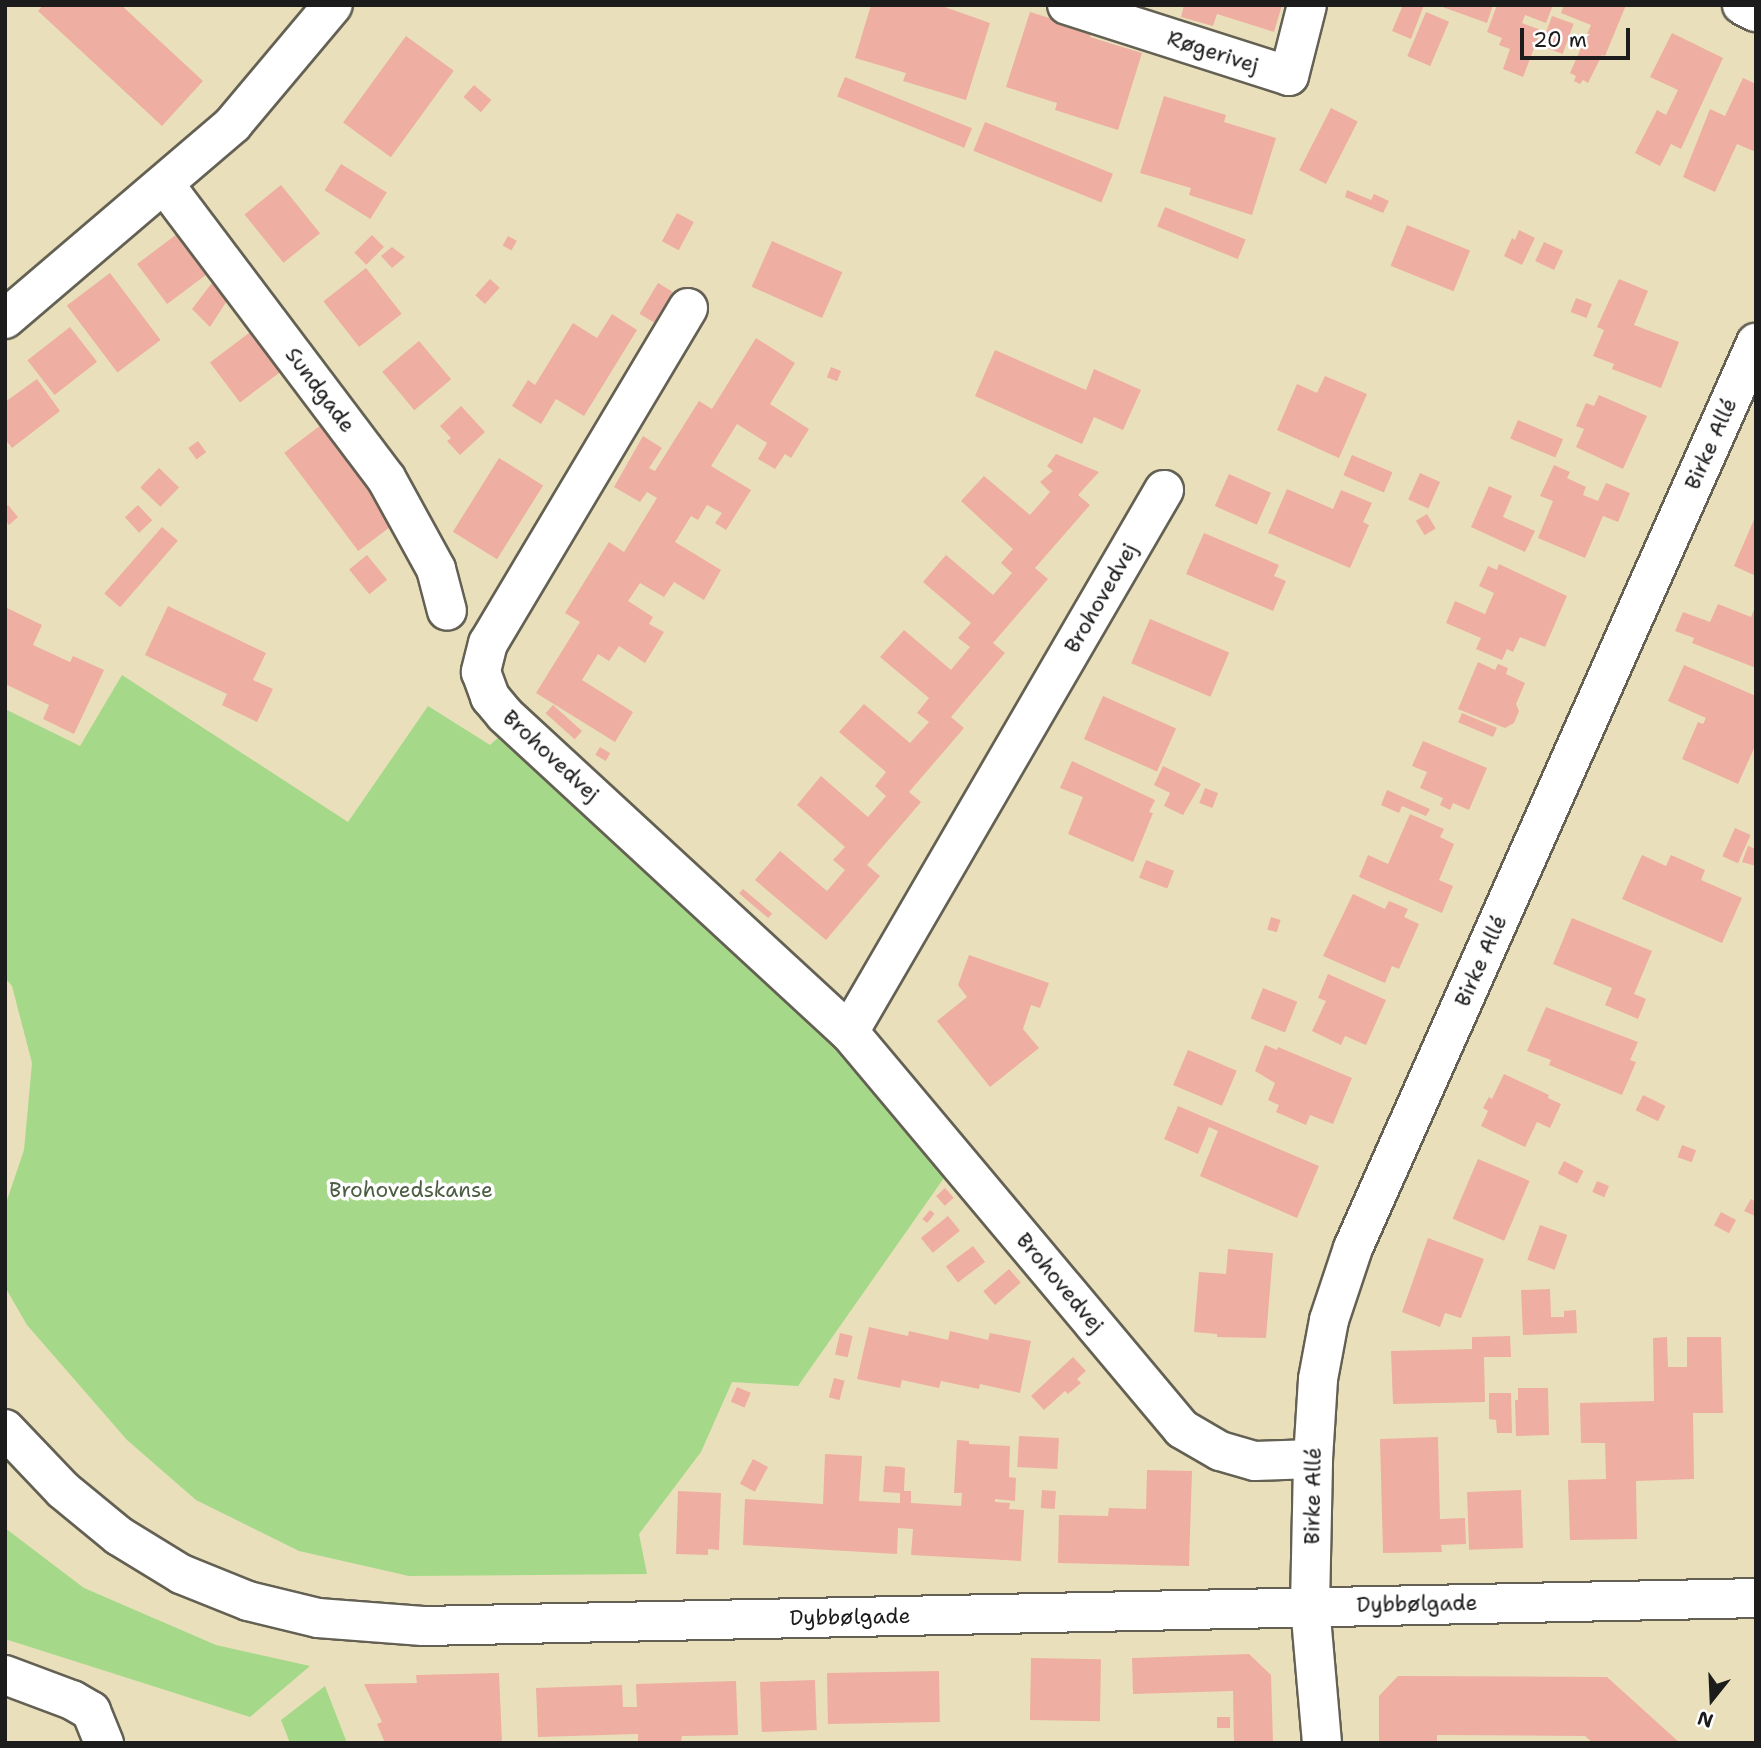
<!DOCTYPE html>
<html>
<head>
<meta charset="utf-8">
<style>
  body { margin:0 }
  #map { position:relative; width:1761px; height:1748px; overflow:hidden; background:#e9e0bb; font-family:"Shantell Sans",sans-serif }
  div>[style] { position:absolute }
  .green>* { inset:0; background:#a5d989 }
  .building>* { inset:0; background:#eeaea1; transform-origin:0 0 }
  .roads { filter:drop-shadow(2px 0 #646154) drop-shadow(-2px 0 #646154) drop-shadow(0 2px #646154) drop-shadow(0 -2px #646154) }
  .street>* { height:38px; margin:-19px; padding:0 19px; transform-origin:19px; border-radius:19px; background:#fff }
  .secondary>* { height:38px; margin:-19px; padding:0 19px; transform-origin:19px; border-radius:19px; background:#fff }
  span { translate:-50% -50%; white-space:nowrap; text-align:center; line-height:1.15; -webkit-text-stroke:7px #fff; paint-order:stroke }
  .street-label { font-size:21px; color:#1c1c1c }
  .park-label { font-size:21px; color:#4c5e42 }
  .frame { position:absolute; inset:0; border:7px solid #1c1c1c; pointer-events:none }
  .north { position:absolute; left:1677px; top:1664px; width:70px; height:70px; -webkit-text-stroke:5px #fff; paint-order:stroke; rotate:198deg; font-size:19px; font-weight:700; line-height:28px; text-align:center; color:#1c1c1c }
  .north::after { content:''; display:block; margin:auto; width:24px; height:32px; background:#1c1c1c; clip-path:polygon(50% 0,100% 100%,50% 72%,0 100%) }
  .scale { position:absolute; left:1520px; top:28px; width:110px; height:32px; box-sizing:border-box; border:4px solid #1c1c1c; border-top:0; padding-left:9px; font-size:21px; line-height:24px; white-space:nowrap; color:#1c1c1c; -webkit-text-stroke:5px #fff; paint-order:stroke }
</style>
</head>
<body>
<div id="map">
  <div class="green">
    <div style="clip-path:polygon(122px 675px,348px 822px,428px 706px,490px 745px,501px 735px,844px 1054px,946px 1175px,798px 1386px,732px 1382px,701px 1452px,639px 1534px,647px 1574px,409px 1576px,299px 1551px,196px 1500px,127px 1440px,27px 1325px,5px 1287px,5px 1206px,24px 1150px,32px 1063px,12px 986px,5px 978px,5px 709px,80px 746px)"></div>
    <div style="clip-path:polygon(5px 1528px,84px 1588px,216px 1645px,310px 1666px,250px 1717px,5px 1639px)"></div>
    <div style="clip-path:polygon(325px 1686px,347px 1743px,290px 1743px,281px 1720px)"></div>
  </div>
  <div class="building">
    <div style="clip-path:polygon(43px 5px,121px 5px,203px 81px,162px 126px,38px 11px)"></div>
    <div style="clip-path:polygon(871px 5px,939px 5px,990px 23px,966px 100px,903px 81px,906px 73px,855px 58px)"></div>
    <div style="clip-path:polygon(1184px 5px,1282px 5px,1274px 32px,1217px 14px,1213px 26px,1181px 17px)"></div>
    <div style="clip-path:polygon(1403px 5px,1424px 5px,1411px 39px,1392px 31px)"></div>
    <div style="clip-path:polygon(1437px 5px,1493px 5px,1487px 23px)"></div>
    <div style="clip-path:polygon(1497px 5px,1553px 5px,1546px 23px,1525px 15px,1522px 23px,1541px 30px,1523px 77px,1503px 69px,1510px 49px,1499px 45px,1502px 38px,1487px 32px)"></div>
    <div style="clip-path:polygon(1564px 5px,1626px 5px,1605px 56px,1602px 55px,1588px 83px,1583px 80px,1580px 84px,1574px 81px,1576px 76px,1570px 73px,1591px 25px,1561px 13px)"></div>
    <div style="clip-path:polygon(1030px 12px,1092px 31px,1090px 37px,1142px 53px,1118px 130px,1055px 110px,1057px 103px,1006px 87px)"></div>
    <div style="left:1426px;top:12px;width:25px;height:48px;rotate:23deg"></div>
    <div style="left:1552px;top:16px;width:23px;height:32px;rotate:20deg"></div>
    <div style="clip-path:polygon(1672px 33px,1723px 58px,1681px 149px,1671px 144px,1660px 166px,1635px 153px,1657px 110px,1666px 115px,1678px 90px,1650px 77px)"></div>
    <div style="left:406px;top:36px;width:59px;height:107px;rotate:36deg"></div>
    <div style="left:845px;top:77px;width:137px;height:21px;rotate:22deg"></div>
    <div style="clip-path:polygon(1743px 78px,1756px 84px,1756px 152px,1737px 144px,1715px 192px,1683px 177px,1710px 109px,1725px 116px)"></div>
    <div style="left:474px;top:85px;width:23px;height:16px;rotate:41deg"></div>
    <div style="clip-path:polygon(1164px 96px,1226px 115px,1224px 122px,1276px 138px,1252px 215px,1189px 195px,1191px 188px,1140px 173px)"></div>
    <div style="left:1331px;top:108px;width:30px;height:70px;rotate:27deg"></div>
    <div style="left:985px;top:122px;width:138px;height:31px;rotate:22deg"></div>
    <div style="left:341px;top:164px;width:54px;height:31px;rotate:32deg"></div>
    <div style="left:281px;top:185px;width:62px;height:47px;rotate:51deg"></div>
    <div style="clip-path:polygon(1347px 190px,1371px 200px,1374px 194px,1389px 201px,1383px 213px,1345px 197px)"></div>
    <div style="left:1165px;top:207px;width:87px;height:21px;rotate:22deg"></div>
    <div style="left:677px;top:213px;width:19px;height:32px;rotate:28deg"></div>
    <div style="left:1407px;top:225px;width:68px;height:44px;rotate:22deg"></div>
    <div style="clip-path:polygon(1519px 230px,1535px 238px,1522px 265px,1504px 256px,1512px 238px,1515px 240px)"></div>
    <div style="left:177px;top:234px;width:50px;height:50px;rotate:53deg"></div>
    <div style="left:372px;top:235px;width:17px;height:25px;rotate:45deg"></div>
    <div style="left:508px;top:236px;width:10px;height:11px;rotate:29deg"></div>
    <div style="left:772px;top:241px;width:77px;height:50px;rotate:24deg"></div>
    <div style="left:1544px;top:242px;width:21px;height:21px;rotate:25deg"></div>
    <div style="clip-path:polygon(392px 247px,405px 257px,392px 268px,381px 256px)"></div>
    <div style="left:366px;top:268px;width:58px;height:54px;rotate:52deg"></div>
    <div style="left:110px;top:273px;width:84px;height:54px;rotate:53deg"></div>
    <div style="clip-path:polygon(218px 275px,232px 293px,210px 327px,192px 309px)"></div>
    <div style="left:490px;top:279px;width:13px;height:22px;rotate:42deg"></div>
    <div style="clip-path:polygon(1619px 279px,1648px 291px,1634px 325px,1679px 342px,1661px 388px,1612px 369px,1614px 364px,1593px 356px,1604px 330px,1597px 327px)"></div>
    <div style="left:658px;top:283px;width:17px;height:36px;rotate:31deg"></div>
    <div style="left:1576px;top:298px;width:17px;height:15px;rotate:21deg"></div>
    <div style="clip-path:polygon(612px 314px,637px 330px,584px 416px,556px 399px,541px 424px,512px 406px,528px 380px,535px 385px,573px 323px,597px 338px)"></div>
    <div style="left:70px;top:327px;width:44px;height:54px;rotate:52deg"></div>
    <div style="left:257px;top:327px;width:50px;height:59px;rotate:53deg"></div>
    <div style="clip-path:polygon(756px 338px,795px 363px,770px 404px,809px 429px,791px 458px,785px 454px,775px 469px,758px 459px,767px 443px,737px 424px,711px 466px,751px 490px,726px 530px,715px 523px,722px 513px,707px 505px,698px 520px,691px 516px,675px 542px,721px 570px,704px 600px,674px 582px,664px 597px,640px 583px,628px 601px,653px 617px,649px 624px,664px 632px,645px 663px,619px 646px,609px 661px,598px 654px,582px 680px,633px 712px,615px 742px,536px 693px,580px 622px,565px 613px,609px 542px,624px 552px,657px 498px,647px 492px,640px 502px,614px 487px,643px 436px,662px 448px,649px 468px,655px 471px,699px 401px,712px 409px)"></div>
    <div style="left:419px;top:341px;width:50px;height:48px;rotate:50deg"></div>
    <div style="clip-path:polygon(995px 350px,1086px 390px,1094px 369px,1141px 390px,1123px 430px,1094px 417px,1082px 444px,975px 396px)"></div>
    <div style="left:831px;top:367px;width:11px;height:11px;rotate:22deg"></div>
    <div style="clip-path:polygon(1325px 376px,1367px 394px,1339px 458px,1277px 430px,1297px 384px,1317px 393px)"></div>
    <div style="clip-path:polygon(37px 379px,60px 411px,12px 448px,5px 439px,5px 402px)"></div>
    <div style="clip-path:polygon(1599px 395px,1647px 416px,1623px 469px,1576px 447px,1584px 429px,1576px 426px,1586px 403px,1594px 406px)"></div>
    <div style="clip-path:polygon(461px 406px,485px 432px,460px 455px,447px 441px,451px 438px,440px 426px)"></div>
    <div style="left:1518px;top:420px;width:49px;height:20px;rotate:23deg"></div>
    <div style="left:321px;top:425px;width:123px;height:46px;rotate:53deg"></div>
    <div style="left:198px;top:441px;width:14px;height:12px;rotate:54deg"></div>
    <div style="clip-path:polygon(1056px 454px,1099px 472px,1078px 495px,1090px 505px,1035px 568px,1048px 579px,993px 643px,1005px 653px,951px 717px,964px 728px,909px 792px,921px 802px,867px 865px,880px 876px,826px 940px,755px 880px,780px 851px,827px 891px,845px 870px,833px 860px,845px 847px,797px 805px,821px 776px,868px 817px,886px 796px,875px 786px,886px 772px,839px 732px,864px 704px,910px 743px,929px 722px,917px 713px,929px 698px,880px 657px,904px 630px,951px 670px,970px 647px,958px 638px,971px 623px,923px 582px,946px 555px,993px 595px,1012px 573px,1001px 563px,1013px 549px,961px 501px,984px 476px,1030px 515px,1050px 492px,1040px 482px,1053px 471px,1047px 466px)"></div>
    <div style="left:1352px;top:455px;width:44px;height:22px;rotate:23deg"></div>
    <div style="left:499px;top:458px;width:52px;height:87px;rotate:32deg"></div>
    <div style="clip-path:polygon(1554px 465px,1570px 472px,1567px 478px,1586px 487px,1583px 495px,1598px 501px,1606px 483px,1630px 493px,1618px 522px,1603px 516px,1585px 558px,1538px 538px,1553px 501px,1540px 496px)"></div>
    <div style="left:159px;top:468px;width:28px;height:27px;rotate:44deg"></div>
    <div style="left:1420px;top:473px;width:22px;height:29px;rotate:24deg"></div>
    <div style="left:1229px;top:474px;width:46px;height:35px;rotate:24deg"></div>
    <div style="clip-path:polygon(1489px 486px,1512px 496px,1503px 517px,1535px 531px,1525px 552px,1471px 527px)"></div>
    <div style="clip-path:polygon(1287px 489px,1333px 509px,1341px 490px,1372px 503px,1363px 522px,1369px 525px,1350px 568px,1268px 533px)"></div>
    <div style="clip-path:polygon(8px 505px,18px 517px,9px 525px,5px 520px,5px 508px)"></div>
    <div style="left:138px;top:505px;width:21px;height:18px;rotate:47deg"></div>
    <div style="left:1427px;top:514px;width:17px;height:13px;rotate:59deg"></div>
    <div style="clip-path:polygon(1756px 515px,1756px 576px,1734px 566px)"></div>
    <div style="left:162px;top:527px;width:21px;height:88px;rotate:41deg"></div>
    <div style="clip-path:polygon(1204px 533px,1279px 565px,1274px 576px,1286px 581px,1273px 611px,1186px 574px)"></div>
    <div style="left:367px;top:555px;width:32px;height:23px;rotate:51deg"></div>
    <div style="clip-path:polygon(1499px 564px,1567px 596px,1545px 647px,1520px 637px,1513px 652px,1507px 649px,1502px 660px,1476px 649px,1481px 638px,1446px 623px,1455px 601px,1485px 614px,1494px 593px,1479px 586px,1488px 566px,1497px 570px)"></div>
    <div style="clip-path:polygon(1718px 604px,1751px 617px,1756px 605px,1756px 668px,1692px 643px,1694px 638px,1675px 631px,1683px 612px,1710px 622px)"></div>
    <div style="clip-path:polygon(168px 606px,266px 653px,253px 680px,273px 689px,257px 722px,222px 705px,227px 694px,145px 655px)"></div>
    <div style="clip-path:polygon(5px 607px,42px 625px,33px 645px,70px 662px,73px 656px,104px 670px,74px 734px,43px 719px,49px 705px,5px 684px)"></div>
    <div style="left:1150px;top:619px;width:86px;height:48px;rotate:23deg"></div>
    <div style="clip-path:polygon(1478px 662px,1495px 670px,1498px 664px,1508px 668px,1506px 674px,1525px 683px,1516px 704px,1519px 711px,1514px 723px,1505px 728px,1458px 709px)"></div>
    <div style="clip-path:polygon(1684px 665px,1756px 696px,1756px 744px,1738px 784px,1682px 759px,1698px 722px,1703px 724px,1706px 718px,1668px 701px)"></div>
    <div style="left:1103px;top:696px;width:80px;height:47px;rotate:24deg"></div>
    <div style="left:553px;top:705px;width:39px;height:11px;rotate:42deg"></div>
    <div style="left:1462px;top:713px;width:38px;height:10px;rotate:23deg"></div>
    <div style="clip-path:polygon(1423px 741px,1487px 768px,1469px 810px,1453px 803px,1450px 810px,1440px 805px,1443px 798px,1420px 788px,1427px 772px,1412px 766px)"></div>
    <div style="left:600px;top:747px;width:12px;height:9px;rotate:31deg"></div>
    <div style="clip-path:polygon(1072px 761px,1155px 800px,1149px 812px,1153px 813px,1133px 862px,1068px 834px,1083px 797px,1060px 788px)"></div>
    <div style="clip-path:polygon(1163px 766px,1201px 784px,1183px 815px,1164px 806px,1170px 793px,1154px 785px)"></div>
    <div style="left:1205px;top:788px;width:14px;height:16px;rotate:21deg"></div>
    <div style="clip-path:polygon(1387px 790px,1430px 809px,1426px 816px,1402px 806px,1399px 813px,1381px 805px)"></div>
    <div style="clip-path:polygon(1410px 814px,1444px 829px,1440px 837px,1454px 844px,1439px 880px,1453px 886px,1442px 913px,1359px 877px,1368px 855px,1388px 864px)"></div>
    <div style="left:1735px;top:828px;width:17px;height:31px;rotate:24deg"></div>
    <div style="clip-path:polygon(1748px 846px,1756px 849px,1756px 866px,1742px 862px)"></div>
    <div style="clip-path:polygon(1642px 855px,1666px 866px,1671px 855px,1705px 870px,1701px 880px,1742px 898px,1722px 943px,1622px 899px)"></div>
    <div style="left:1146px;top:860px;width:30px;height:19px;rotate:21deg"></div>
    <div style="left:743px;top:889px;width:38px;height:6px;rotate:40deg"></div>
    <div style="clip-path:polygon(1353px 894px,1385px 909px,1389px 901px,1408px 909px,1404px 917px,1419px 924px,1399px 969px,1392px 966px,1385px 983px,1323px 956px)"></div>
    <div style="left:1271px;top:917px;width:10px;height:13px;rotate:17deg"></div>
    <div style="clip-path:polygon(1572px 918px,1652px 951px,1634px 994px,1646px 999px,1638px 1019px,1605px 1005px,1612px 988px,1553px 964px)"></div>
    <div style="clip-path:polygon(969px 955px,1049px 983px,1040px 1008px,1031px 1005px,1023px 1029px,1039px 1048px,990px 1087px,937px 1021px,967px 997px,958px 985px)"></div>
    <div style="clip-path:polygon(1328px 974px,1386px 1000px,1366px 1045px,1345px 1036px,1341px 1045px,1312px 1031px,1326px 1001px,1318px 998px)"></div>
    <div style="left:1263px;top:988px;width:37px;height:33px;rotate:22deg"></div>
    <div style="clip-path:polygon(1546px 1007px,1638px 1042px,1630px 1060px,1636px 1062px,1622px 1095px,1549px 1065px,1551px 1060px,1527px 1051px)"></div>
    <div style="clip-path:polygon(1265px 1045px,1277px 1050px,1278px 1047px,1352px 1078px,1333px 1124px,1310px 1115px,1306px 1125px,1276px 1112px,1279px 1105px,1268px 1100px,1275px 1083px,1255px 1071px)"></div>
    <div style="left:1188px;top:1050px;width:53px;height:38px;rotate:23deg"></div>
    <div style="clip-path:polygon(1504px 1074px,1549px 1095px,1548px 1098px,1561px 1104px,1550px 1128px,1537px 1122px,1525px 1147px,1481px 1126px,1488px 1111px,1483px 1108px,1489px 1097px,1492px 1099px)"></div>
    <div style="left:1643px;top:1095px;width:25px;height:17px;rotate:26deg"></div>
    <div style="clip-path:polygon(1178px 1106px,1319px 1166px,1297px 1218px,1200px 1176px,1218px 1131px,1209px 1127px,1198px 1154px,1164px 1139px)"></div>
    <div style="left:1682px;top:1145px;width:15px;height:13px;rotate:20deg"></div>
    <div style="left:1478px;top:1159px;width:56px;height:65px;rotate:23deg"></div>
    <div style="left:1564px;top:1161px;width:22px;height:14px;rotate:27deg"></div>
    <div style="left:1597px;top:1181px;width:13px;height:12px;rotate:23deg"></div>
    <div style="left:945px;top:1188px;width:13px;height:12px;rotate:48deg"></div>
    <div style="clip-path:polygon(1751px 1199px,1756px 1202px,1755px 1216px,1744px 1211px)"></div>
    <div style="left:930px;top:1210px;width:6px;height:12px;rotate:39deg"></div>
    <div style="left:1721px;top:1212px;width:17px;height:15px;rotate:28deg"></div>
    <div style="left:948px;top:1216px;width:19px;height:35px;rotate:51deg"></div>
    <div style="left:1540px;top:1225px;width:29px;height:37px;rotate:20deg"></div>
    <div style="clip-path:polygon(1428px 1238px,1484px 1259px,1461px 1318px,1445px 1313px,1440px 1327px,1402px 1312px)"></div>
    <div style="left:973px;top:1246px;width:20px;height:34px;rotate:53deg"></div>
    <div style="clip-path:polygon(1228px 1249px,1273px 1253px,1266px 1338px,1217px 1337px,1217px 1334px,1194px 1332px,1199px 1272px,1226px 1274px)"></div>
    <div style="left:1009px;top:1269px;width:18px;height:34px;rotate:49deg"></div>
    <div style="clip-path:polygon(1550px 1289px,1551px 1317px,1564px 1317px,1564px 1311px,1576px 1310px,1577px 1333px,1523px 1335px,1521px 1290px)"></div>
    <div style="clip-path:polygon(869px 1327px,908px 1336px,909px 1331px,948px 1340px,950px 1331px,988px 1340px,990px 1333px,1031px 1341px,1020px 1393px,980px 1384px,979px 1389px,941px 1381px,939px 1388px,902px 1380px,900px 1388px,857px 1379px)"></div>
    <div style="left:840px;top:1333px;width:13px;height:22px;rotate:13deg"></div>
    <div style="clip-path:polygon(1510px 1336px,1511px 1357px,1484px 1357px,1485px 1402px,1393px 1404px,1391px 1351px,1472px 1349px,1472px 1337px)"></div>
    <div style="clip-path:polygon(1667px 1337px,1668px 1367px,1687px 1367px,1687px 1337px,1721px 1337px,1723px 1413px,1693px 1413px,1694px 1479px,1636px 1481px,1637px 1539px,1570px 1540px,1568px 1480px,1606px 1479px,1605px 1443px,1581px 1443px,1580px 1403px,1654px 1401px,1653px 1338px)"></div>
    <div style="clip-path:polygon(1073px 1357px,1086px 1371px,1077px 1379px,1081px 1383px,1068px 1394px,1065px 1391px,1044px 1410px,1031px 1396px)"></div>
    <div style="left:834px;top:1378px;width:11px;height:20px;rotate:15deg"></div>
    <div style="left:737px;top:1387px;width:15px;height:16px;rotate:23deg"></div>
    <div style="clip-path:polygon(1518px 1388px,1548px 1388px,1549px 1435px,1516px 1436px,1515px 1400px,1518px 1400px)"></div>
    <div style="clip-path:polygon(1489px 1393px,1511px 1393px,1512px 1433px,1497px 1433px,1496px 1420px,1489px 1419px)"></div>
    <div style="left:1019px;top:1436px;width:40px;height:31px;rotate:3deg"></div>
    <div style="clip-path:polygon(1438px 1437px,1440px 1519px,1465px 1518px,1466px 1544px,1441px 1545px,1442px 1552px,1383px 1553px,1380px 1439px)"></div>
    <div style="clip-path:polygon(957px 1440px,969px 1441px,969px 1444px,1010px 1446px,1009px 1477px,1016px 1478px,1015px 1501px,995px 1499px,995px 1502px,1010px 1503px,1009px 1509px,1024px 1510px,1021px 1561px,911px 1555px,913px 1529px,898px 1528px,897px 1554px,743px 1545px,745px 1499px,823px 1504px,825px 1454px,862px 1456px,859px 1501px,900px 1503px,900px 1493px,883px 1492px,885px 1466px,901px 1467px,905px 1468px,904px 1491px,911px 1491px,911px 1503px,961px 1506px,962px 1493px,954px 1493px)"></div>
    <div style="left:753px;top:1459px;width:17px;height:28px;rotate:28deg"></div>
    <div style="clip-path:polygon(1147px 1470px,1192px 1471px,1189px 1566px,1058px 1563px,1059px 1515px,1108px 1516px,1109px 1508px,1146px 1509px)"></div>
    <div style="left:1042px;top:1490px;width:14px;height:18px;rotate:4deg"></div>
    <div style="left:1521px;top:1490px;width:58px;height:54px;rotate:88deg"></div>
    <div style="clip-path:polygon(678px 1491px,721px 1493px,719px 1550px,708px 1549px,708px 1555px,676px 1554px)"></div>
    <div style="clip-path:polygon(1249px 1654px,1271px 1675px,1273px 1743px,1234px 1743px,1233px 1691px,1133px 1694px,1132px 1658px)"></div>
    <div style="left:1031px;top:1658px;width:70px;height:62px;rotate:1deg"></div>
    <div style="left:939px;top:1671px;width:51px;height:112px;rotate:89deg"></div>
    <div style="clip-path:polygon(499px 1673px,502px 1743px,385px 1743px,377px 1724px,382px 1722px,364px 1684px,417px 1683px,416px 1675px)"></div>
    <div style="clip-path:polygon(1398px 1676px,1607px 1677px,1680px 1743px,1593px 1743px,1585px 1736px,1437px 1735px,1437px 1743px,1379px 1743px,1379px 1696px)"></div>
    <div style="left:815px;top:1680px;width:50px;height:55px;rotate:88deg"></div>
    <div style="clip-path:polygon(736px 1681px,738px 1735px,682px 1736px,681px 1741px,647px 1743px,638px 1743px,638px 1734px,538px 1737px,536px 1688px,622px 1685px,623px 1707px,637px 1707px,636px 1684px)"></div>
    <div style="left:1217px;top:1717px;width:13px;height:11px"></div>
  </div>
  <div class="roads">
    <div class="street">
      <div style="left:1067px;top:5px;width:233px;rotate:17.7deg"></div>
      <div style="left:1289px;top:76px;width:73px;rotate:-75.8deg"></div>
      <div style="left:1742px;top:5px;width:16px;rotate:27deg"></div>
      <div style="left:165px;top:185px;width:367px;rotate:53deg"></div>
      <div style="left:386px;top:478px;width:104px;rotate:61.2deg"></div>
      <div style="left:436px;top:569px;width:43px;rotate:75.3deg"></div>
      <div style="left:688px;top:308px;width:390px;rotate:120.8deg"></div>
      <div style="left:488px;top:643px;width:30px;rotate:104deg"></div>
      <div style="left:481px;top:672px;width:27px;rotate:70deg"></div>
      <div style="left:490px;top:697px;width:23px;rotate:50deg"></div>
      <div style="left:505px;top:715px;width:468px;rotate:42.7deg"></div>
      <div style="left:849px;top:1032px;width:518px;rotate:50.01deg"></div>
      <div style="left:1182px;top:1429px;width:44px;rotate:30.1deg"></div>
      <div style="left:1220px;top:1451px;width:36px;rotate:16deg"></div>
      <div style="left:1255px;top:1461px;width:58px;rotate:-2deg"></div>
      <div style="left:5px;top:319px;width:300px;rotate:-40.5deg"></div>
      <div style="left:233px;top:124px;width:155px;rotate:-50deg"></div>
      <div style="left:849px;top:1032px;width:627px;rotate:-59.84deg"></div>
      <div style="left:5px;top:1675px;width:72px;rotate:20.5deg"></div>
      <div style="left:72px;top:1700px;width:22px;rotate:30deg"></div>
      <div style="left:91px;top:1711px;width:35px;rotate:68deg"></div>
      <div style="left:1322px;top:1743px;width:138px;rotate:-95deg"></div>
      <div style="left:1310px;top:1606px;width:147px;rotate:-88.8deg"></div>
      <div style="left:1313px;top:1459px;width:80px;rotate:-86.4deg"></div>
      <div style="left:1318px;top:1379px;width:60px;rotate:-79.4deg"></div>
      <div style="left:1329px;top:1320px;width:76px;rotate:-71.6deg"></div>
      <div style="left:1353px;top:1248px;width:991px;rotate:-66deg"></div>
    </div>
    <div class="secondary">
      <div style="left:5px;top:1429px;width:84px;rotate:46.4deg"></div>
      <div style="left:63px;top:1490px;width:72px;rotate:39.4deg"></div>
      <div style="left:119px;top:1536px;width:73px;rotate:31.5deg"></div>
      <div style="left:181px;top:1574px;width:72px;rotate:21.9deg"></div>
      <div style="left:248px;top:1601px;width:72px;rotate:13.7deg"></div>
      <div style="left:318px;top:1618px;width:105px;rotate:4.4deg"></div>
      <div style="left:423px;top:1626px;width:1333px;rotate:-1.2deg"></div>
    </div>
  </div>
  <div class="street-label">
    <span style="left:1213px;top:52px;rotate:18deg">Røgerivej</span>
    <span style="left:320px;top:390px;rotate:53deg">Sundgade</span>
    <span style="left:1711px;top:444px;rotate:-66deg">Birke Allé</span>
    <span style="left:1101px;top:598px;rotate:-60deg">Brohovedvej</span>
    <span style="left:551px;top:756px;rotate:43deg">Brohovedvej</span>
    <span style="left:1481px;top:961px;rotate:-66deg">Birke Allé</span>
    <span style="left:1060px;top:1283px;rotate:50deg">Brohovedvej</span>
    <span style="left:1313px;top:1496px;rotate:-89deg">Birke Allé</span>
    <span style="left:1417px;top:1604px;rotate:-1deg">Dybbølgade</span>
    <span style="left:850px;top:1617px;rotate:-1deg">Dybbølgade</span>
  </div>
  <div class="park-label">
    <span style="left:411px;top:1190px">Brohovedskanse</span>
  </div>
  <div class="frame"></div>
  <div class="north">N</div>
  <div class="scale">20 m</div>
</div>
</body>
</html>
